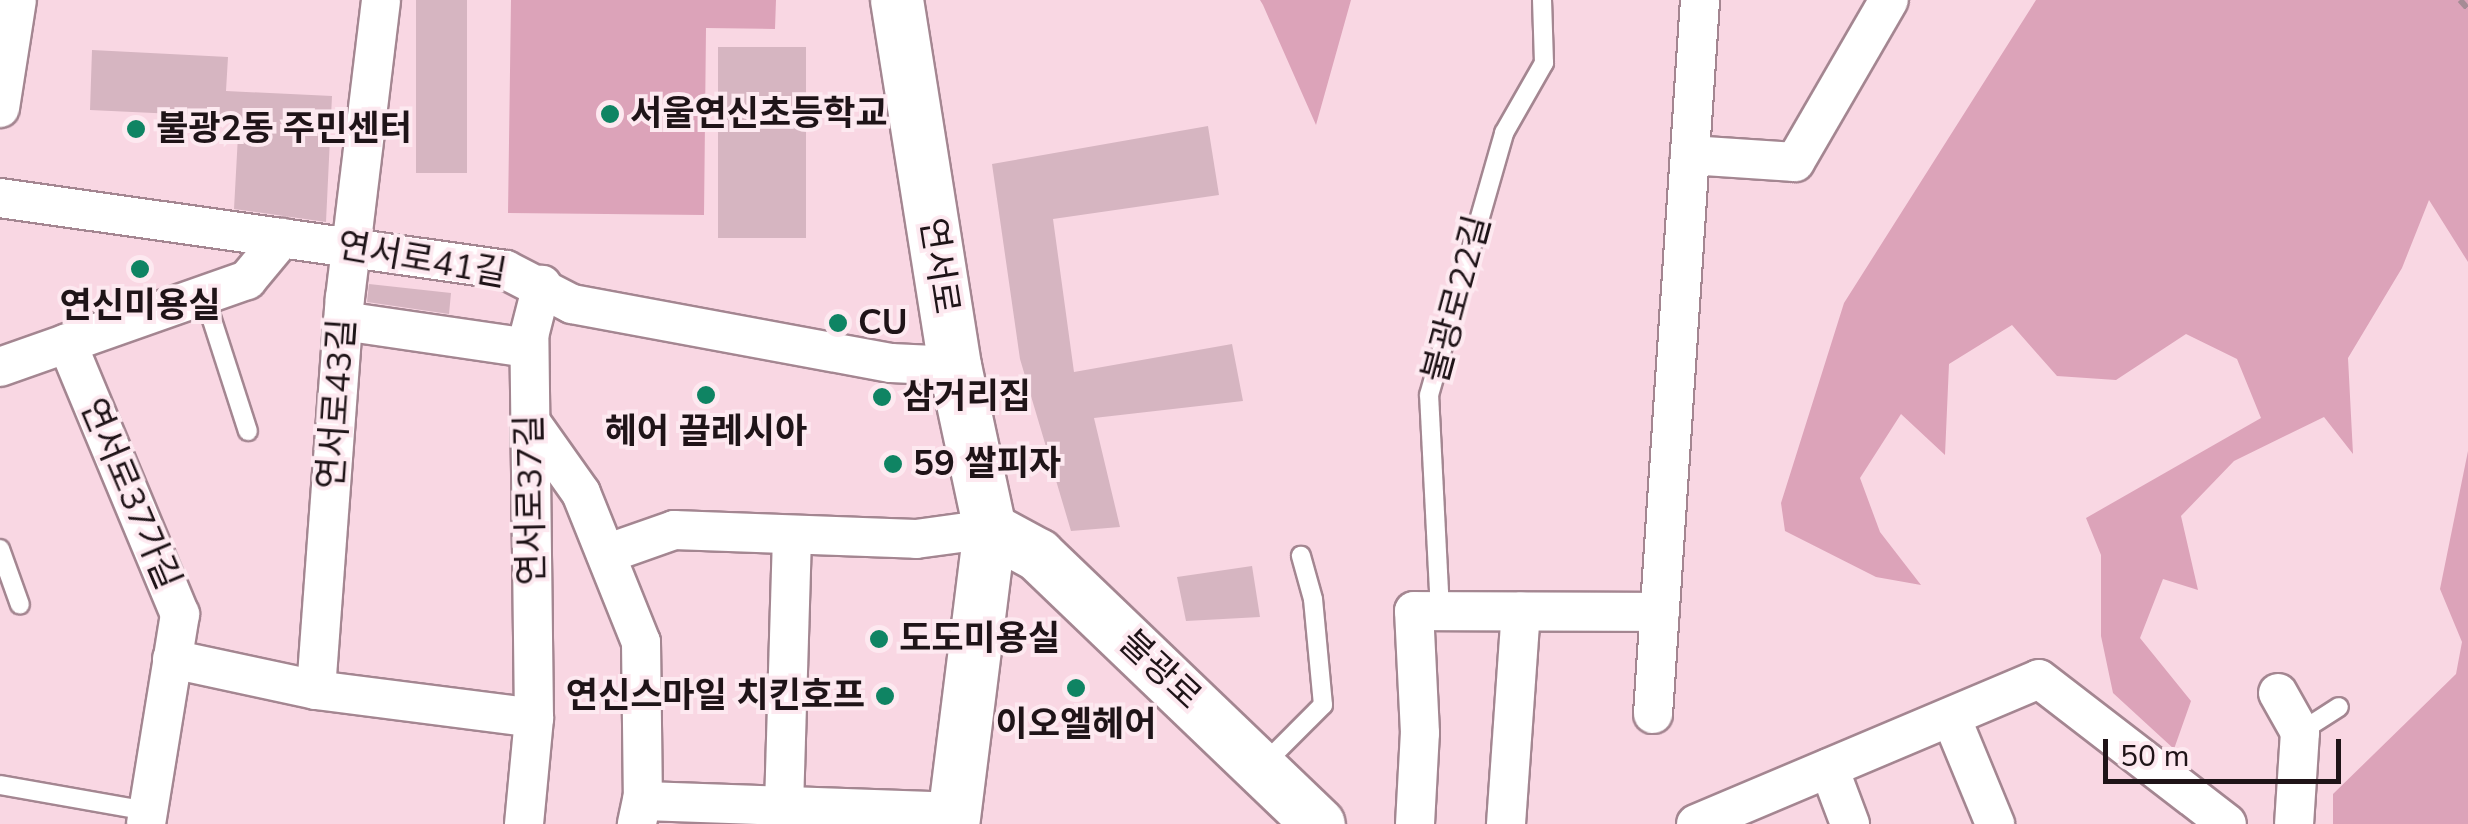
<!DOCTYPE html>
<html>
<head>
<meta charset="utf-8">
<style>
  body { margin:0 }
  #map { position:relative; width:2468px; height:824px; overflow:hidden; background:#f9d7e3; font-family:"Nunito Sans","Noto Sans KR",sans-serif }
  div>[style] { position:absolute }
  .green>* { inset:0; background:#dca3b9 }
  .building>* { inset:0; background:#d6b5c1; transform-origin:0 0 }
  .path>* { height:6px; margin-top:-3px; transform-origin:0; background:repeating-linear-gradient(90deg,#a58c95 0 10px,transparent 0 15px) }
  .roads { filter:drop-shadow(2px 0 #a48691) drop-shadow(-2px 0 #a48691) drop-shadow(0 2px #a48691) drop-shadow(0 -2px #a48691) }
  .lane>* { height:18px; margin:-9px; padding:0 9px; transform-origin:9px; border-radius:9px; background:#fff }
  .street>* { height:38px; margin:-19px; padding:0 19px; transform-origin:19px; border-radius:19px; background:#fff }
  .secondary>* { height:52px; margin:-26px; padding:0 26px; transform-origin:26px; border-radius:26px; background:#fff }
  .dots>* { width:28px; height:28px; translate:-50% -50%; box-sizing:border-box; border:5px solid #fde9f0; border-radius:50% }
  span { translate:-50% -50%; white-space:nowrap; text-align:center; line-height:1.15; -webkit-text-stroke:8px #fde9f0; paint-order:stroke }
  .poi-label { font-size:35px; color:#1f1418; font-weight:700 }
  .left { translate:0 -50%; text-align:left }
  .right { translate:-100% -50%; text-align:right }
  .street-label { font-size:35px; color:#1f1418 }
  .scale { position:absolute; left:2103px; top:739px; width:238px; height:45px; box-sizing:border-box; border:5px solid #1f1418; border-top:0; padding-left:12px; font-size:30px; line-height:35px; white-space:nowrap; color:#1f1418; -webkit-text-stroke:8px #fde9f0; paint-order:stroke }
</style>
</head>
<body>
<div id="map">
  <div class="green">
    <div style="clip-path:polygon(511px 0,776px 0,775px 29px,706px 28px,704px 215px,508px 213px)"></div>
    <div style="clip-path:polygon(1260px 0,1351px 0,1316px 125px,1263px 5px)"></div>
    <div style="clip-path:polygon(2036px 0,2468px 0,2468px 262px,2429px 200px,2402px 268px,2348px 358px,2353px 454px,2324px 417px,2234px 461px,2181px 516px,2198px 590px,2163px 579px,2140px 638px,2191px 701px,2174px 749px,2113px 693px,2101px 636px,2101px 555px,2086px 518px,2261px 418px,2237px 359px,2186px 334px,2116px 380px,2057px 376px,2012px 325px,1949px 364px,1945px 455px,1901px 414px,1860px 478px,1880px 532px,1921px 585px,1876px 577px,1785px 531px,1781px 503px,1844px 303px)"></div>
    <div style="clip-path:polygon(2468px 451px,2468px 824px,2333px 824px,2333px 794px,2456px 674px,2462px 642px,2440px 589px)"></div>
  </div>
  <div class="building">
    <div style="left:416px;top:0;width:51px;height:173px"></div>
    <div style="left:718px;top:47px;width:88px;height:191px"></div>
    <div style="clip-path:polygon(92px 50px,228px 57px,226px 91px,332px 96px,326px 222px,234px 209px,239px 117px,90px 110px)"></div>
    <div style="clip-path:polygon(1208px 126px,1219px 195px,1053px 219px,1074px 372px,1232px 344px,1243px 401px,1094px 418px,1120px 527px,1071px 531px,1020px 359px,992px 164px)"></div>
    <div style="clip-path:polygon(369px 284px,451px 293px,449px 314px,367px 302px)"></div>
    <div style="clip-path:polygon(1252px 566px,1260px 617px,1186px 621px,1177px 577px)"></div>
  </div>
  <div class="path">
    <div style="left:2460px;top:0;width:12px;rotate:48deg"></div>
  </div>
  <div class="roads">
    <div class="lane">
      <div style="left:204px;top:295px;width:143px;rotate:72.1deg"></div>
      <div style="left:0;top:549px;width:59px;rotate:70.3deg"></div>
      <div style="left:1440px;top:611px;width:216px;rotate:-92.9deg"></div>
      <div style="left:1429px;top:395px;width:273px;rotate:-74deg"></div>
      <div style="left:1504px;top:133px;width:81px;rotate:-60.3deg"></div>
      <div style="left:1544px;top:63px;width:63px;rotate:-91.8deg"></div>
      <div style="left:2300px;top:732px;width:46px;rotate:-32.7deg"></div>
      <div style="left:1262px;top:766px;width:86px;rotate:-45deg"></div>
      <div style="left:1323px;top:705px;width:106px;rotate:-95.4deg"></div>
      <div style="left:1313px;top:599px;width:45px;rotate:-105.6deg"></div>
      <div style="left:0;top:785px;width:150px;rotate:10deg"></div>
    </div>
    <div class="street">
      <div style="left:0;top:108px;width:109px;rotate:-81.1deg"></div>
      <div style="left:1690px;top:155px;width:105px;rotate:3.8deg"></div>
      <div style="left:1795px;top:162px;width:187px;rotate:-59.9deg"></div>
      <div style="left:0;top:198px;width:511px;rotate:8.1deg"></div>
      <div style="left:506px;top:270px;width:74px;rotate:27.3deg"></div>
      <div style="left:572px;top:304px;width:324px;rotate:10.5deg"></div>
      <div style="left:891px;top:363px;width:64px;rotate:2.7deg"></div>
      <div style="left:343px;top:321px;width:188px;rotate:8.3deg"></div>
      <div style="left:67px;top:343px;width:294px;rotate:67.4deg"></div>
      <div style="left:180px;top:614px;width:213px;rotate:99.2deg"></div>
      <div style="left:0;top:367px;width:262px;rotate:-19.4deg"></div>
      <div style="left:247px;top:280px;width:55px;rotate:-50.2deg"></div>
      <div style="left:530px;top:421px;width:88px;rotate:54.7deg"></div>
      <div style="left:581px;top:493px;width:161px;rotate:68.1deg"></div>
      <div style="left:641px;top:642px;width:153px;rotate:89.3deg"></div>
      <div style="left:643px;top:795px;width:30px;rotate:102deg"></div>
      <div style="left:606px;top:554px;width:72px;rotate:-19.4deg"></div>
      <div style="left:674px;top:530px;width:242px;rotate:2.1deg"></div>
      <div style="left:916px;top:539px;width:75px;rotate:-7.7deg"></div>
      <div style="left:172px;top:659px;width:147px;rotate:12.1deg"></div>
      <div style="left:316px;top:690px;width:220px;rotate:7.3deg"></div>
      <div style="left:316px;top:690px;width:393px;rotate:-85.8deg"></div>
      <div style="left:345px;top:298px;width:300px;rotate:-83.1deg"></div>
      <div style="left:2278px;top:693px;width:45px;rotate:60.6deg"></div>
      <div style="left:2300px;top:732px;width:92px;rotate:93.7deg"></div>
      <div style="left:1653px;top:714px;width:716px;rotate:-86.23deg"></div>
      <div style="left:1951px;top:717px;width:116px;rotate:67.6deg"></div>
      <div style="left:1829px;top:768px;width:60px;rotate:69.4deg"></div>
      <div style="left:642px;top:801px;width:313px;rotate:2deg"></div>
      <div style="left:784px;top:806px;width:271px;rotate:-88.3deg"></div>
      <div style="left:524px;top:824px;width:106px;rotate:-84.6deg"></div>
      <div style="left:534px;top:718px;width:382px;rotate:-90.7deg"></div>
      <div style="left:529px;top:336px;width:53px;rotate:-75.7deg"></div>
      <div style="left:1415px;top:824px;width:91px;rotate:-86.9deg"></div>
      <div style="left:1420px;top:733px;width:122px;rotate:-92.8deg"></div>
      <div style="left:1414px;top:611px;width:246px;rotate:0.2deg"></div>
      <div style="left:1506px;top:824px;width:213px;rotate:-86deg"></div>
      <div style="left:1696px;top:824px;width:372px;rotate:-22.9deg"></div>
      <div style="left:2039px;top:679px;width:237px;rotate:37.6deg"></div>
    </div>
    <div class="secondary">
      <div style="left:897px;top:0;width:371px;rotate:81deg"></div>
      <div style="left:955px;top:366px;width:167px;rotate:77.9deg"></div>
      <div style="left:990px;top:529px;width:297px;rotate:97.1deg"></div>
      <div style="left:990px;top:529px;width:55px;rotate:28.4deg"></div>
      <div style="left:1038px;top:555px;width:389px;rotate:43.8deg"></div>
    </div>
  </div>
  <div class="dots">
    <div style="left:610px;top:114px;background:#0f8463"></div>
    <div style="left:136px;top:129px;background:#0f8463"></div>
    <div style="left:140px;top:269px;background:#0f8463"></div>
    <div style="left:838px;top:323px;background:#0f8463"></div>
    <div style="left:706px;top:395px;background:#0f8463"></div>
    <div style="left:882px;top:397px;background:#0f8463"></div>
    <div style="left:893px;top:464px;background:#0f8463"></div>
    <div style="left:879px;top:639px;background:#0f8463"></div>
    <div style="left:1076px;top:688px;background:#0f8463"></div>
    <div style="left:885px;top:696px;background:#0f8463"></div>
  </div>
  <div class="poi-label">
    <span class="left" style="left:630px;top:114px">서울연신초등학교</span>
    <span class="left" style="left:156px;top:129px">불광2동 주민센터</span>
    <span style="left:140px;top:306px">연신미용실</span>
    <span class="left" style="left:858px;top:323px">CU</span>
    <span class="left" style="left:902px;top:397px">삼거리집</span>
    <span style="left:706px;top:432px">헤어 끌레시아</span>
    <span class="left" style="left:913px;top:464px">59 쌀피자</span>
    <span class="left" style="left:899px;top:639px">도도미용실</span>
    <span class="right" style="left:865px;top:696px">연신스마일 치킨호프</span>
    <span style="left:1076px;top:725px">이오엘헤어</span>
  </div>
  <div class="street-label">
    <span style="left:422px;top:260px;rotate:10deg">연서로41길</span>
    <span style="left:939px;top:266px;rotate:81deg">연서로</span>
    <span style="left:1457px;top:299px;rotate:-75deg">불광로22길</span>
    <span style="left:337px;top:404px;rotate:-86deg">연서로43길</span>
    <span style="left:130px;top:494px;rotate:67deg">연서로37가길</span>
    <span style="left:531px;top:500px;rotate:-91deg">연서로37길</span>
    <span style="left:1160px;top:670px;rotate:43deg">불광로</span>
  </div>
  <div class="scale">50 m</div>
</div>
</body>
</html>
